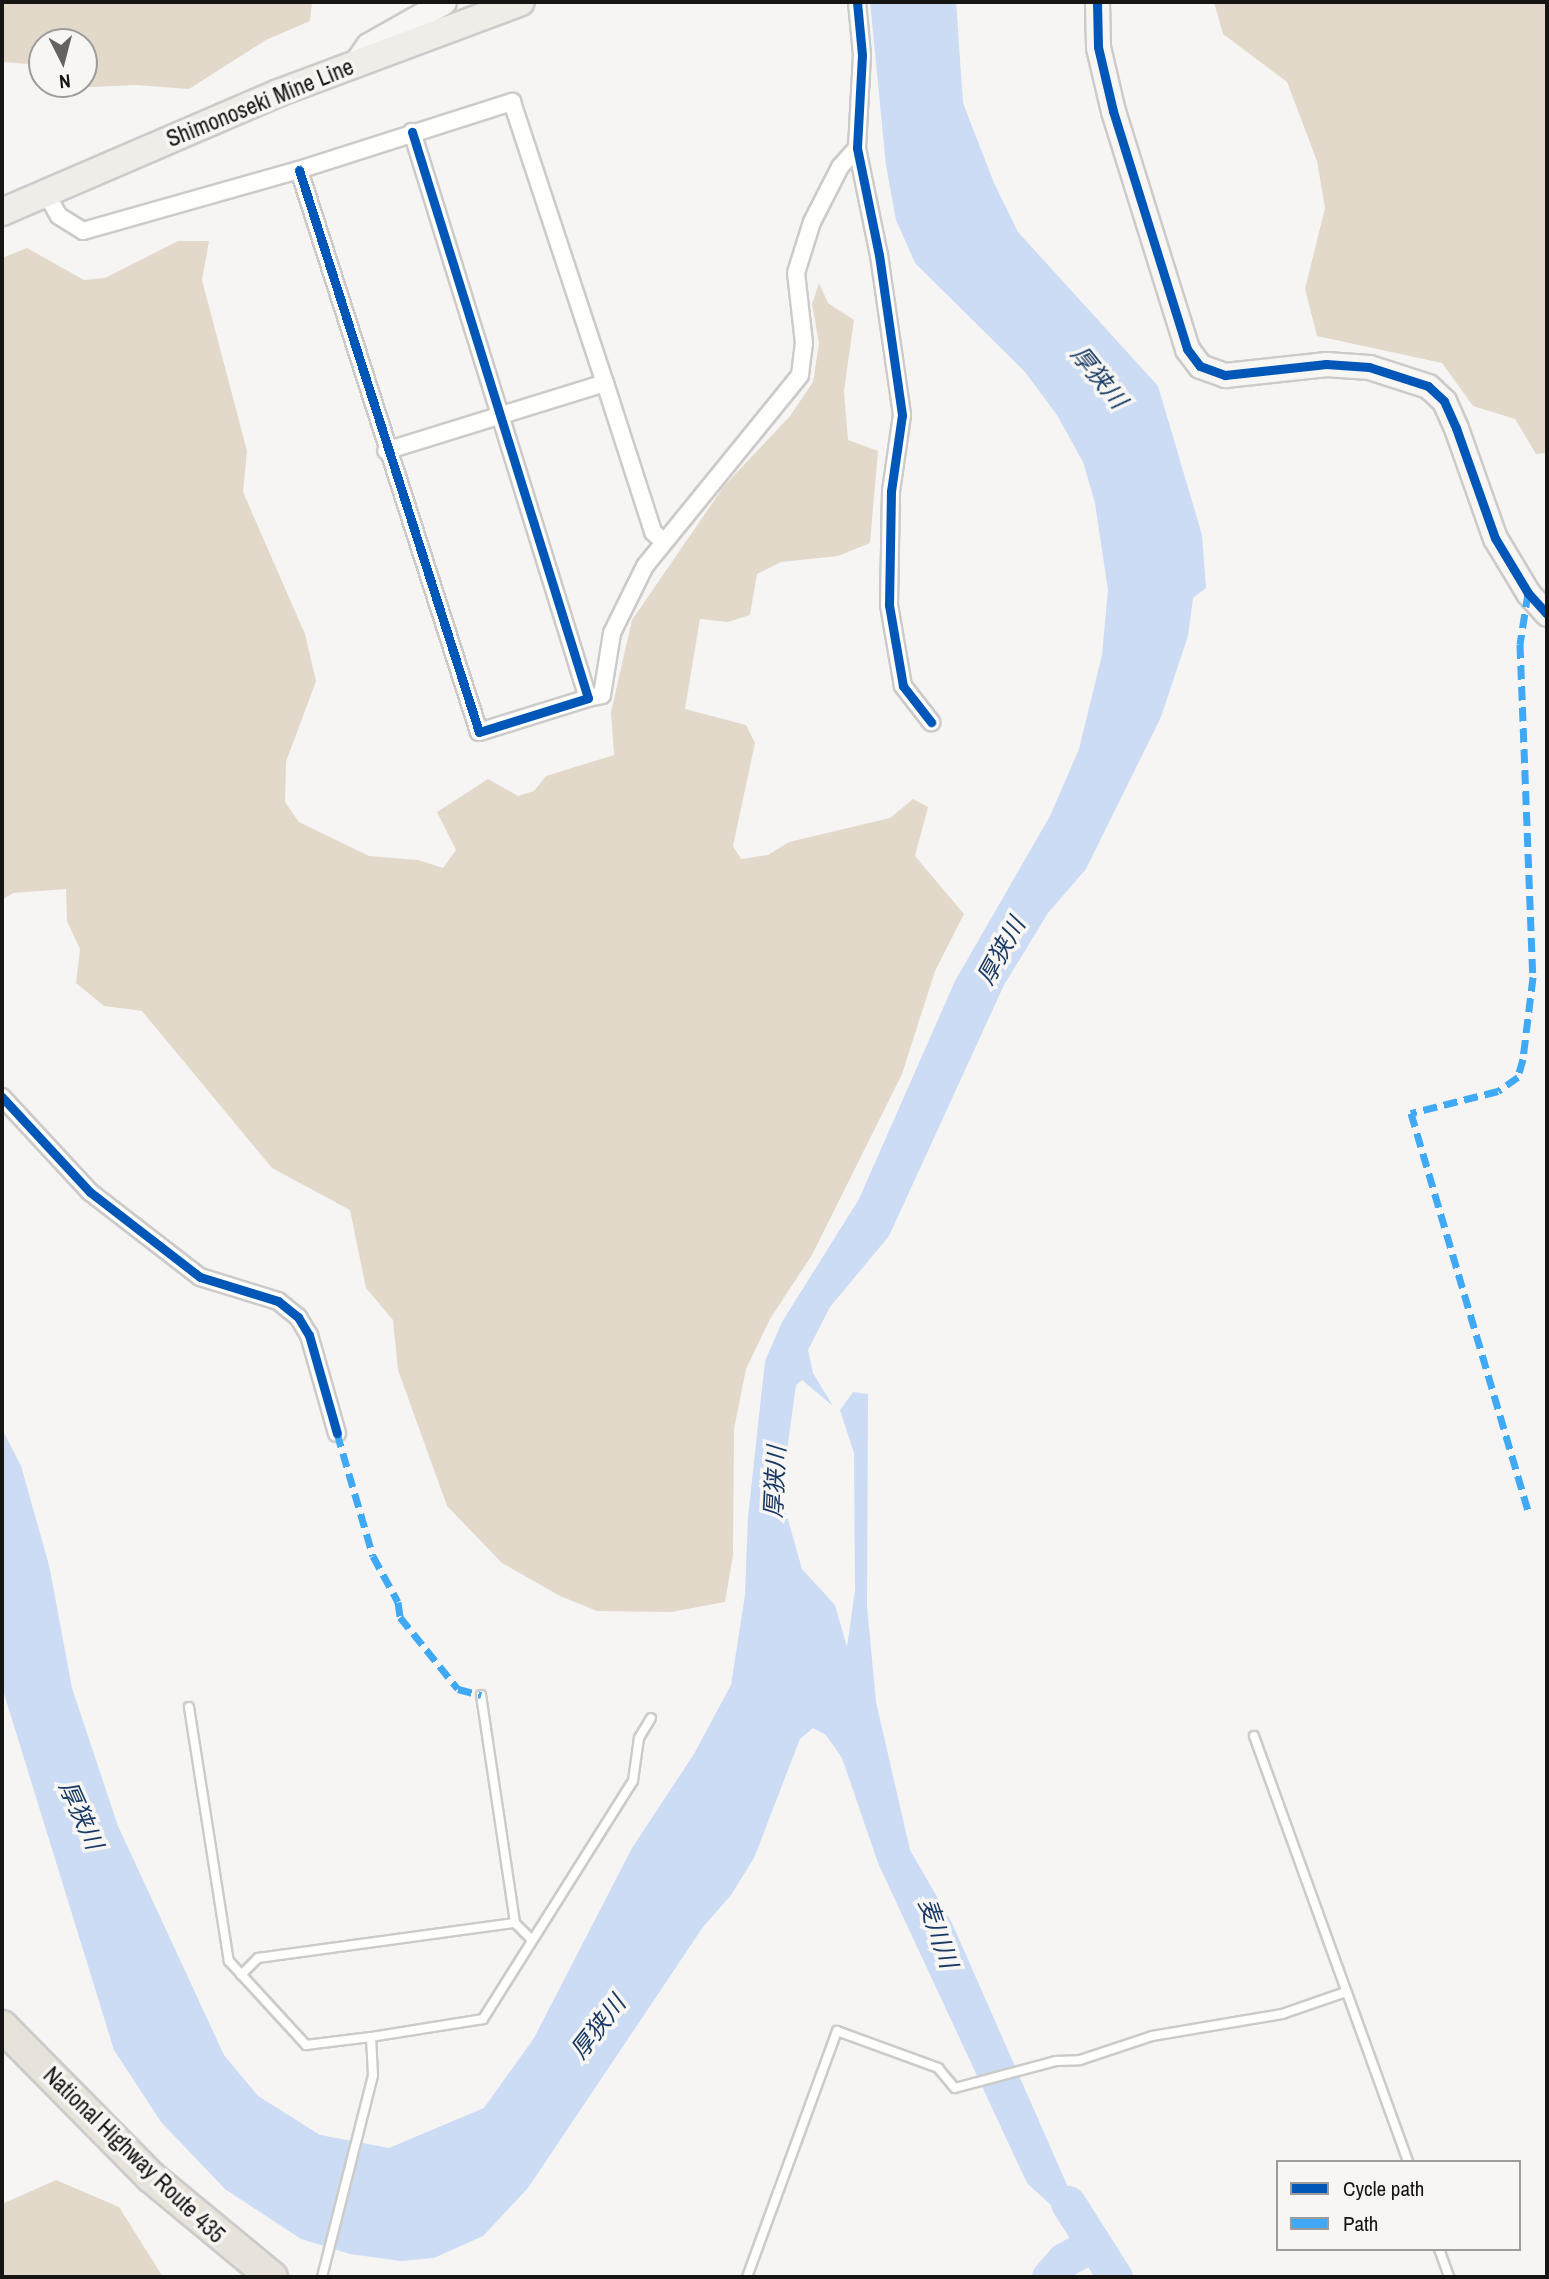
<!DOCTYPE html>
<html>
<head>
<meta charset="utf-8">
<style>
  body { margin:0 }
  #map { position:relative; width:1549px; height:2279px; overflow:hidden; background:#f6f5f4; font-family:"Archivo Narrow","Noto Sans JP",sans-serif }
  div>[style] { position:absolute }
  .green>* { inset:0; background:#e2d9cb }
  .water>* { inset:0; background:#cbdcf4 }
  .river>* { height:35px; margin:-17.5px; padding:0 17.5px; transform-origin:17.5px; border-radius:17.5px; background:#cbdcf4 }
  .roads { filter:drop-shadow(2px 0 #cccbca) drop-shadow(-2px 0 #cccbca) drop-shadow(0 2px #cccbca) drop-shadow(0 -2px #cccbca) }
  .lane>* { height:8px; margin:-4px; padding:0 4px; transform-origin:4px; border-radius:4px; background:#fefefd }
  .street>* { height:16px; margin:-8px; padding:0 8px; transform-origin:8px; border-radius:8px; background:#fefefd }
  .secondary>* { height:23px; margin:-11.5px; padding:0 11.5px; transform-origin:11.5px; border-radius:11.5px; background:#f7f6f3 }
  .primary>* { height:26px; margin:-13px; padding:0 13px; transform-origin:13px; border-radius:13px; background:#f0ede8 }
  .highway>* { height:30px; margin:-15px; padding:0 15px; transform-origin:15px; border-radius:15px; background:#e7e2da }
  .quiet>* { height:7px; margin-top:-3.5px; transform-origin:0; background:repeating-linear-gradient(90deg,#3fa9f5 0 14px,transparent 0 21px) }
  .cycleway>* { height:9px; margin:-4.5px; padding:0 4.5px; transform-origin:4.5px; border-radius:4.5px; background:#0057b8 }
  span { translate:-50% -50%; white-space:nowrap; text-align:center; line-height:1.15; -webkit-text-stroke:7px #f7f6f3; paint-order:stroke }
  .street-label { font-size:23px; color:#161514 }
  .water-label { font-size:24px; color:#183964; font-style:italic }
  .frame { position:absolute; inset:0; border:4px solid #161514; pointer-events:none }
  .legend { position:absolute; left:1276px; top:2160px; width:245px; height:91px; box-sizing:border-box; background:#f7f6f3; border:2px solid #9d9c9a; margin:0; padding:9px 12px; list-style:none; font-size:21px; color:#161514 }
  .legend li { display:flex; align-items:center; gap:14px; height:35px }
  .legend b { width:35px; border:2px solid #9d9c9a }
  .north { position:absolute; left:28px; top:28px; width:70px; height:70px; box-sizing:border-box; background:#f7f6f3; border:2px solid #9d9c9a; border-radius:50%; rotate:174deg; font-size:19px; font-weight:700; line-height:28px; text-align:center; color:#161514 }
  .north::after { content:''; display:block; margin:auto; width:24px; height:32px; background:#646362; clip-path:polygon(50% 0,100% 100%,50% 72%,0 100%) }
</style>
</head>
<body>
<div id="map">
  <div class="green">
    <div style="clip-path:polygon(2px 2px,312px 2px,310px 21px,266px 40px,189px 89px,136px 85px,69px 88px,65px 84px,84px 84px,84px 42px,42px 42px,42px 65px,2px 62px)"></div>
    <div style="clip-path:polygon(1214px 2px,1547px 2px,1547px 453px,1536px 454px,1515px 419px,1473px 406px,1442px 363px,1317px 336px,1305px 289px,1325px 208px,1317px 161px,1287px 82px,1223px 34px)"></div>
    <div style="clip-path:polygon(178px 241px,209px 241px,202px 280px,247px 451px,243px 492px,305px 634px,316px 681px,286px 762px,285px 802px,299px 822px,369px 856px,418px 860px,443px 868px,456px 850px,437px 812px,488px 779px,518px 796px,534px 791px,546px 776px,614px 755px,611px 712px,632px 620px,724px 486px,790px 416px,813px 382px,819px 343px,812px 304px,819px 283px,828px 303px,854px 320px,844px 391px,848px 440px,878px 451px,870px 543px,838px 556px,781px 562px,757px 574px,750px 615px,728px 622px,700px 619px,685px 709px,746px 725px,755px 743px,733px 846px,741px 859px,768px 855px,789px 842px,890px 818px,913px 799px,928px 807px,915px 856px,964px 914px,935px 971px,902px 1074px,812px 1255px,770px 1319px,746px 1369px,734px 1429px,733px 1555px,725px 1602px,671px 1612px,597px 1611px,560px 1596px,502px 1563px,447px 1506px,398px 1370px,393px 1320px,366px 1288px,350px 1210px,272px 1168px,142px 1011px,104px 1006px,76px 983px,80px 949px,67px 921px,66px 889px,13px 893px,2px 900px,2px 258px,27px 248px,84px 280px,105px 278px)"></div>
    <div style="clip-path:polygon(56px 2180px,119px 2207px,163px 2277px,2px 2277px,2px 2204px)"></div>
  </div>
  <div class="water">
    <div style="clip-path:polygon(870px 2px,956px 2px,963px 103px,994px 183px,1018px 232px,1158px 386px,1202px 535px,1206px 588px,1193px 598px,1188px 636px,1161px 717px,1086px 869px,1048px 913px,1004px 985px,889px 1236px,830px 1307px,808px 1350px,813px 1373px,833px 1406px,802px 1380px,796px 1385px,781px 1495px,802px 1569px,835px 1605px,847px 1647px,855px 1590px,854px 1453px,840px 1410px,853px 1392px,868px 1394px,867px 1606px,876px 1702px,910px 1850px,952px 1923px,1093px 2244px,1027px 2183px,878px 1863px,842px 1758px,826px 1735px,813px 1728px,800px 1739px,754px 1858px,731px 1895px,703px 1927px,528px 2188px,483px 2236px,434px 2258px,401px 2261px,350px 2254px,301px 2239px,225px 2189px,161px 2122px,114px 2050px,2px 1687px,2px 1429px,21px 1466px,49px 1565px,72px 1688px,118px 1826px,224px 2055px,258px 2096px,320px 2135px,389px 2148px,484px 2108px,534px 2038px,632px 1848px,694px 1754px,731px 1685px,745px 1595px,748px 1517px,765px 1361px,782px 1322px,859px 1199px,955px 981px,1050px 816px,1079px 749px,1102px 655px,1108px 590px,1095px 503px,1083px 462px,1057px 415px,1025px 372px,915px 263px,896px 220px,886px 165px)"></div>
  </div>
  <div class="river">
    <div style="left:1068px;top:2203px;width:88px;rotate:57.6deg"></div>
    <div style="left:1049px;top:2277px;width:23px;rotate:-49deg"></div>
    <div style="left:1064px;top:2260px;width:33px;rotate:-29deg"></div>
  </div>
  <div class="roads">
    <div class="lane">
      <div style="left:481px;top:1695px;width:231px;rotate:81.5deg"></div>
      <div style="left:189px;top:1707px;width:257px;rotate:81.1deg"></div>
      <div style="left:229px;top:1961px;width:114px;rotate:47.5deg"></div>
      <div style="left:306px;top:2045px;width:65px;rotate:-7deg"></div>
      <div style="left:1254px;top:1736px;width:453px;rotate:70.1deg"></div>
      <div style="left:241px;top:1975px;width:24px;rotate:-45deg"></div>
      <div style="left:258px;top:1958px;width:259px;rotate:-7.8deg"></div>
      <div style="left:515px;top:1923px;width:21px;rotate:45deg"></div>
      <div style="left:1439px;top:2249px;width:30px;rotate:70deg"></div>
      <div style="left:322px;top:2277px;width:208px;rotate:-75.8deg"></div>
      <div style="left:373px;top:2075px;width:38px;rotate:-93deg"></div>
      <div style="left:371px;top:2037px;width:113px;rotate:-9.1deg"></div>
      <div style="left:483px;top:2019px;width:281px;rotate:-57.8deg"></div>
      <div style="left:633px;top:1781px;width:43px;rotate:-82.1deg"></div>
      <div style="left:639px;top:1738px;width:23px;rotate:-59deg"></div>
      <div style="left:747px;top:2277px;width:262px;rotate:-69.9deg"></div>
      <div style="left:837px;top:2031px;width:108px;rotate:20.1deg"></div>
      <div style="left:938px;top:2068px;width:26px;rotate:50deg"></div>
      <div style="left:955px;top:2088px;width:105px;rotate:-15deg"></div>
      <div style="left:1056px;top:2061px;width:24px;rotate:-2deg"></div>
      <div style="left:1080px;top:2060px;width:76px;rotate:-18.4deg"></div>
      <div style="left:1152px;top:2036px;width:132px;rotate:-9.6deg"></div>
      <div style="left:1282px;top:2014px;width:68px;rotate:-19deg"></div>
    </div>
    <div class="street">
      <div style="left:857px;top:2px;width:53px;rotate:84.6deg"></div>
      <div style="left:862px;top:55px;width:93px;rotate:93.1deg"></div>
      <div style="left:857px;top:148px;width:109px;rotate:78.4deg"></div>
      <div style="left:879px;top:255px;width:162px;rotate:81.8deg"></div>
      <div style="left:902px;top:415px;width:77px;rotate:98.2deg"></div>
      <div style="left:891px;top:491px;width:114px;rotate:91deg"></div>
      <div style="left:889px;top:605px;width:82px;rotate:80.2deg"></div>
      <div style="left:903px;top:686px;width:46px;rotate:52.1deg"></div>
      <div style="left:299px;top:170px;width:590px;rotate:72.24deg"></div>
      <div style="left:479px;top:732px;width:114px;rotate:-17.3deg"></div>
      <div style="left:588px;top:698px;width:593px;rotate:-107.27deg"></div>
      <div style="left:46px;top:193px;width:26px;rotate:61deg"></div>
      <div style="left:59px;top:216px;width:28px;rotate:32deg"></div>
      <div style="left:83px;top:231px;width:224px;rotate:-15.8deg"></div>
      <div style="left:299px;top:170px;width:224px;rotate:-17.7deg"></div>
      <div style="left:512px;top:102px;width:296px;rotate:71.7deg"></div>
      <div style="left:605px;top:383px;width:229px;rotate:162.8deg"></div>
      <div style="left:605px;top:383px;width:157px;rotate:72.1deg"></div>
      <div style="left:653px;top:532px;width:13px;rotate:42deg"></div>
      <div style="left:588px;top:698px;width:14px;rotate:-12deg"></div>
      <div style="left:602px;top:695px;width:63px;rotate:-80.8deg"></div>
      <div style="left:612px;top:633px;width:75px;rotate:-63.8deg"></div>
      <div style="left:645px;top:566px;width:246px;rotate:-50.9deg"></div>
      <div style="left:800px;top:375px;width:32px;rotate:-83deg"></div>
      <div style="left:804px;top:343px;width:70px;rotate:-96.5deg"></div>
      <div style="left:796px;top:273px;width:53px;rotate:-72.6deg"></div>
      <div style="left:812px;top:222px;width:62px;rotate:-63deg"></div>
      <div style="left:840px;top:167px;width:25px;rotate:-48deg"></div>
      <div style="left:2px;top:1097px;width:129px;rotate:47.2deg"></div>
      <div style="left:90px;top:1192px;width:139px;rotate:37.7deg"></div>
      <div style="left:200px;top:1277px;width:82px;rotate:17.1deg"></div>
      <div style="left:278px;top:1301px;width:26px;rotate:39deg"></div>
      <div style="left:298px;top:1317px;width:21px;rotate:59deg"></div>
      <div style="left:309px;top:1335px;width:102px;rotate:74.1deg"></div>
    </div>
    <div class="secondary">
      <div style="left:1097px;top:2px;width:45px;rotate:88.7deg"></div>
      <div style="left:1098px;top:47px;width:66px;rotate:76.8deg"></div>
      <div style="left:1113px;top:111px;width:249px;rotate:72.7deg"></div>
      <div style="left:1187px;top:349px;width:21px;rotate:53deg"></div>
      <div style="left:1200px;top:366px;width:27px;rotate:20deg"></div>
      <div style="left:1225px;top:375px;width:102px;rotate:-6.2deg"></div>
      <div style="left:1326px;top:364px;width:43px;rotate:4deg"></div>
      <div style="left:1369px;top:367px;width:62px;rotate:17.9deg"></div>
      <div style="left:1428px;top:386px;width:22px;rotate:43deg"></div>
      <div style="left:1444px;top:401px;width:30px;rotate:66deg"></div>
      <div style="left:1456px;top:428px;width:117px;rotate:70.5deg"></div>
      <div style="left:1495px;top:538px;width:64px;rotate:59deg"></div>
      <div style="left:1528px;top:593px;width:28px;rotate:48deg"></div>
      <div style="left:354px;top:65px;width:24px;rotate:-55deg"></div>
      <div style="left:368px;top:45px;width:87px;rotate:-29.5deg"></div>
    </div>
    <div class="primary">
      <div style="left:2px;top:212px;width:301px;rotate:-23.3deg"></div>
      <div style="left:278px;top:93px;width:259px;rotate:-20.5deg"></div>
    </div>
    <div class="highway">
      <div style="left:2px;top:2026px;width:212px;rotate:45.4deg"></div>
      <div style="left:151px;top:2177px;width:157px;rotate:39.6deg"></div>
    </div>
  </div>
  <div class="quiet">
    <div style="left:1528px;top:593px;width:52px;rotate:98.9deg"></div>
    <div style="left:1520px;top:644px;width:333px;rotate:87.8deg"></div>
    <div style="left:1533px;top:977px;width:83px;rotate:97deg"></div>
    <div style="left:1523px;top:1059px;width:19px;rotate:106deg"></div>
    <div style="left:1518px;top:1077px;width:24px;rotate:145deg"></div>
    <div style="left:1498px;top:1091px;width:90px;rotate:165.8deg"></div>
    <div style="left:1411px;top:1113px;width:417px;rotate:73.6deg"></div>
    <div style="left:337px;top:1433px;width:128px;rotate:73.7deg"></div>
    <div style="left:373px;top:1556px;width:52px;rotate:61.5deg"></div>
    <div style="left:398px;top:1602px;width:15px;rotate:82deg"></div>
    <div style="left:400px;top:1617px;width:92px;rotate:51.1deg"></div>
    <div style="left:458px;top:1689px;width:24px;rotate:15deg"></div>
  </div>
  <div class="cycleway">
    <div style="left:857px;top:2px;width:53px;rotate:84.6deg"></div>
    <div style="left:862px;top:55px;width:93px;rotate:93.1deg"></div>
    <div style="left:857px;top:148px;width:109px;rotate:78.4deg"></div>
    <div style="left:879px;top:255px;width:162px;rotate:81.8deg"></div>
    <div style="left:902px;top:415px;width:77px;rotate:98.2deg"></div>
    <div style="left:891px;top:491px;width:114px;rotate:91deg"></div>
    <div style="left:889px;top:605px;width:82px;rotate:80.2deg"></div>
    <div style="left:903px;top:686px;width:46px;rotate:52.1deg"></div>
    <div style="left:1097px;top:2px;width:45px;rotate:88.7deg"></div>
    <div style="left:1098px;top:47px;width:66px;rotate:76.8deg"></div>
    <div style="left:1113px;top:111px;width:249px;rotate:72.7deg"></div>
    <div style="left:1187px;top:349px;width:21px;rotate:53deg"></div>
    <div style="left:1200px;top:366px;width:27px;rotate:20deg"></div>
    <div style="left:1225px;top:375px;width:102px;rotate:-6.2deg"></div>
    <div style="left:1326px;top:364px;width:43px;rotate:4deg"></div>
    <div style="left:1369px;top:367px;width:62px;rotate:17.9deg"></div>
    <div style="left:1428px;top:386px;width:22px;rotate:43deg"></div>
    <div style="left:1444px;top:401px;width:30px;rotate:66deg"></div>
    <div style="left:1456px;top:428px;width:117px;rotate:70.5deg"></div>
    <div style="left:1495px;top:538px;width:64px;rotate:59deg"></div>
    <div style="left:1528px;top:593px;width:28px;rotate:48deg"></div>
    <div style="left:299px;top:170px;width:590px;rotate:72.24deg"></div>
    <div style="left:479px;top:732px;width:114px;rotate:-17.3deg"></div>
    <div style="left:588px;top:698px;width:593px;rotate:-107.27deg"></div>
    <div style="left:2px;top:1097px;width:129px;rotate:47.2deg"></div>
    <div style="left:90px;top:1192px;width:139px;rotate:37.7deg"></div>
    <div style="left:200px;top:1277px;width:82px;rotate:17.1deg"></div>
    <div style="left:278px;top:1301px;width:26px;rotate:39deg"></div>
    <div style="left:298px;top:1317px;width:21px;rotate:59deg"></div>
    <div style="left:309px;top:1335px;width:102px;rotate:74.1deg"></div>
  </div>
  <div class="street-label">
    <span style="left:260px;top:103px;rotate:-22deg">Shimonoseki Mine Line</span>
    <span style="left:134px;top:2155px;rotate:44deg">National Highway Route 435</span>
  </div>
  <div class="water-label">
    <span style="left:1099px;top:377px;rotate:51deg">厚狭川</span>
    <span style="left:1001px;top:951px;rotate:-61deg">厚狭川</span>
    <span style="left:775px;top:1482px;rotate:-87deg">厚狭川</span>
    <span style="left:81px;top:1815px;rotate:66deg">厚狭川</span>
    <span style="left:938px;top:1933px;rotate:71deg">麦川川</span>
    <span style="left:598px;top:2027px;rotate:-52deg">厚狭川</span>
  </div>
  <div class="frame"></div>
  <ul class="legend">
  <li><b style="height:9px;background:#0057b8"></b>Cycle path</li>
  <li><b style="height:9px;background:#3fa9f5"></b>Path</li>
  </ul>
  <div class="north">N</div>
</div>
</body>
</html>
